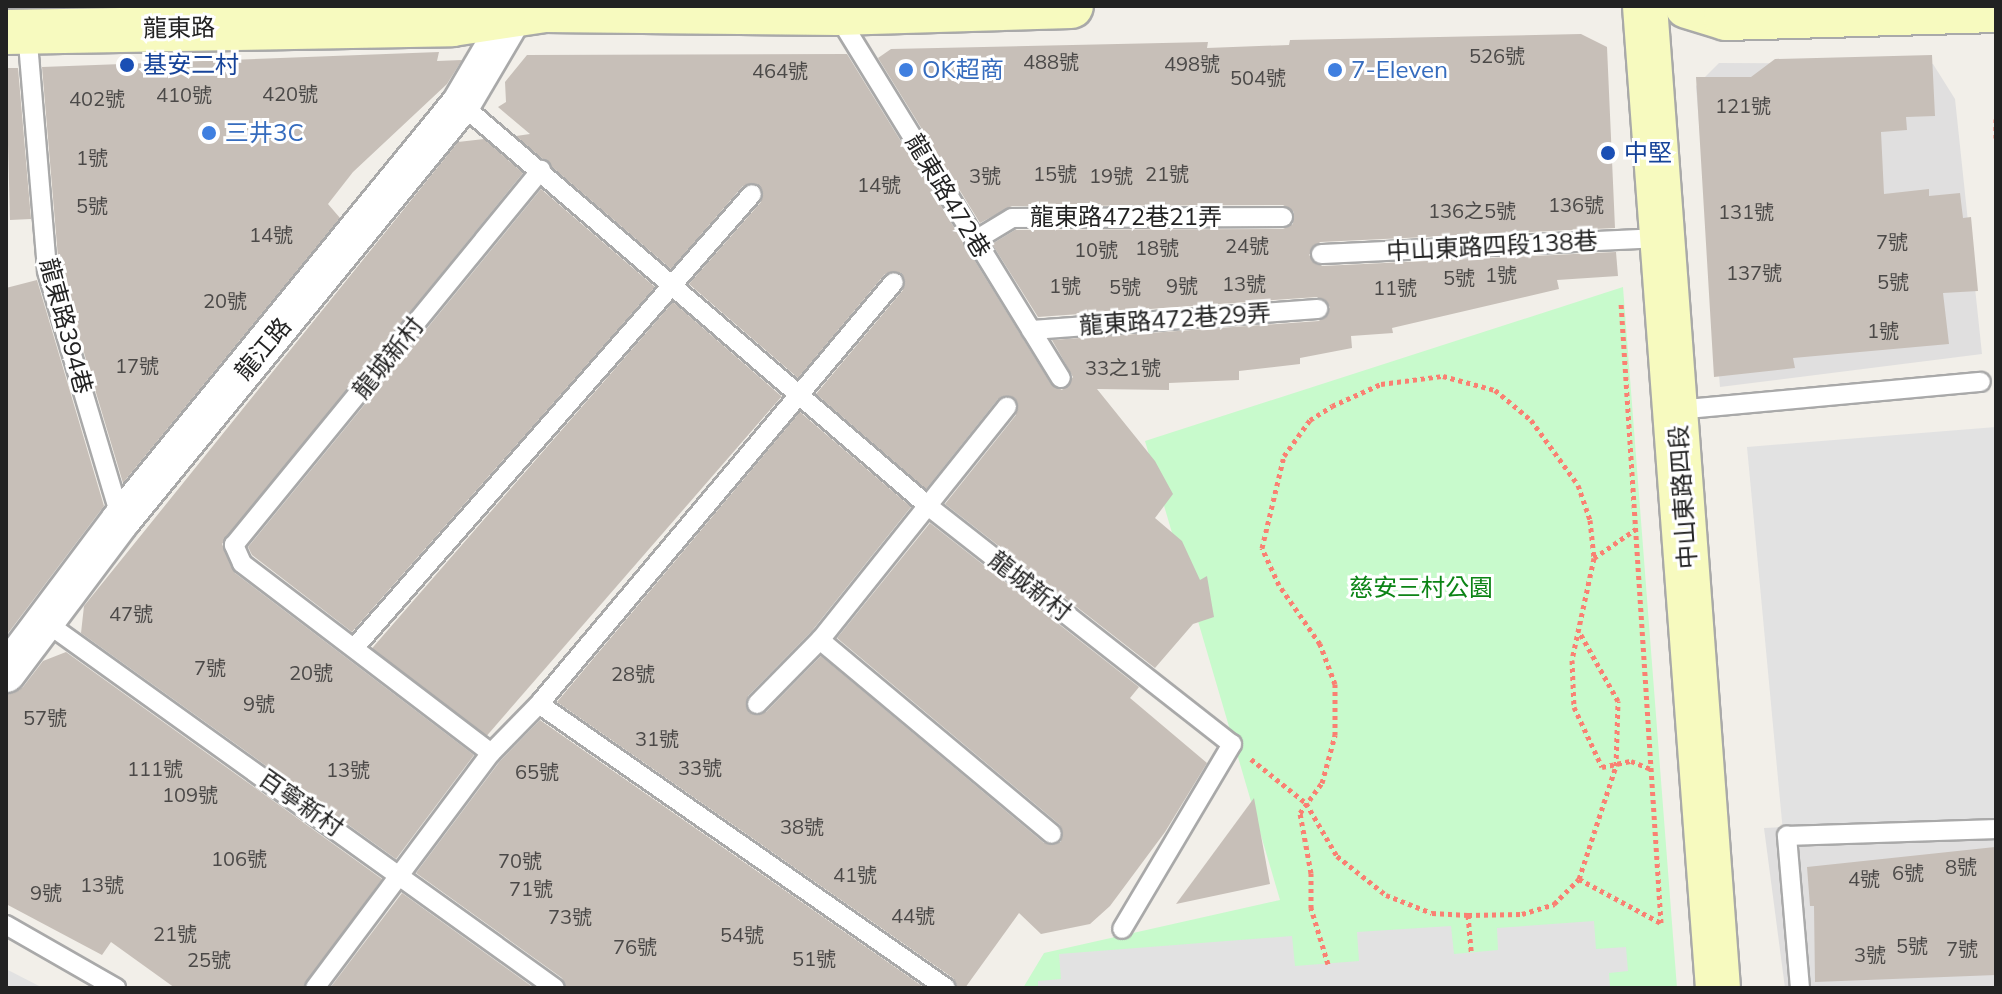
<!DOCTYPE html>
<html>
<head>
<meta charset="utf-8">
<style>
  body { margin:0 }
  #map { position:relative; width:2002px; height:994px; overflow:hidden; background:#f2efe9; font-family:Mulish,"Noto Sans TC",sans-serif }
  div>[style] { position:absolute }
  .residential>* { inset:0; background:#e0dfdf }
  .park>* { inset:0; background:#c8facc }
  .parking>* { inset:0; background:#e2e2e2 }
  .building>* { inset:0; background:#c7bfb8; transform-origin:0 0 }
  .path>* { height:5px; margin-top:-2.5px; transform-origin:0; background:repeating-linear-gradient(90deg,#fa8072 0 4px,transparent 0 8px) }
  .roads { filter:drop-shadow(2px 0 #a9a9a9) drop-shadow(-2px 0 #a9a9a9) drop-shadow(0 2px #a9a9a9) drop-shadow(0 -2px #a9a9a9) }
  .lane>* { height:18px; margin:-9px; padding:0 9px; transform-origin:9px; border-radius:9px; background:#fff }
  .street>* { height:38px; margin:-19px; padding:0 19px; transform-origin:19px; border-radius:19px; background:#fff }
  .secondary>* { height:44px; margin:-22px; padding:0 22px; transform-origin:22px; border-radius:22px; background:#f7fabf }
  .dots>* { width:22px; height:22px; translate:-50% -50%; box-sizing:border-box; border:4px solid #fff; border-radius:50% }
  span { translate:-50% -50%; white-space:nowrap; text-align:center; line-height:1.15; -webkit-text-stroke:6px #fff; paint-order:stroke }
  .number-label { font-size:20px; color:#4b4948 }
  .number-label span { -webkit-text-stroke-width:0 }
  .street-label { font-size:24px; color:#222 }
  .transit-label { font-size:24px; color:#164399 }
  .left { translate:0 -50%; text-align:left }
  .shop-label { font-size:24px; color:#366cbe }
  .park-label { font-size:24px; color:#0c8416 }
  .frame { position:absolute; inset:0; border:8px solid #222; pointer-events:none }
</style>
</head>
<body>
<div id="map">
  <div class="residential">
    <div style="clip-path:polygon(1719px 63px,1933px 64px,1955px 99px,1982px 354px,1720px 387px,1696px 86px)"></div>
    <div style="clip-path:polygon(1996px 818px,1996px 988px,1785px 988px,1764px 828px)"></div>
  </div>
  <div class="park">
    <div style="clip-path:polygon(1623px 287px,1677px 988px,1023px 988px,1044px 953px,1280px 900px,1145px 441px)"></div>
  </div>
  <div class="parking">
    <div style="clip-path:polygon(1996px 427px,1996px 825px,1784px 843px,1747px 447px)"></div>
    <div style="clip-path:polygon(1594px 921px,1596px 949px,1626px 947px,1628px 971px,1609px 973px,1610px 988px,1038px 988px,1038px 981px,1061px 979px,1059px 954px,1292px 936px,1295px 966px,1359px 961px,1357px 932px,1451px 926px,1454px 954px,1498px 950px,1497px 928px)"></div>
    <div style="clip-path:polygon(6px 969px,43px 988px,6px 988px)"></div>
  </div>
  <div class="building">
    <div style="clip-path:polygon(1581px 34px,1607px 47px,1615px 228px,1320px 242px,1309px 255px,1322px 266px,1616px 252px,1618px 276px,1557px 280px,1559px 289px,1392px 328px,1393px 333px,1351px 336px,1352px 348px,1300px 358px,1300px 364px,1239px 371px,1239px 380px,1169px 383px,1169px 390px,1097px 389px,1155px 461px,1173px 494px,1155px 518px,1182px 541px,1200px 580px,1207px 576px,1214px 617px,1193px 624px,1155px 668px,945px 504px,1016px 415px,1015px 398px,998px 399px,926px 489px,816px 394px,903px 290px,902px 273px,885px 274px,798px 378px,689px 284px,761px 202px,760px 186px,743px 186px,671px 269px,516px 136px,530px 134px,498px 107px,506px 102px,505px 82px,527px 55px,847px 54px,1051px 384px,1062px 390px,1073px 377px,1052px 340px,1319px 321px,1330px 307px,1317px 297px,1038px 317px,992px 244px,1015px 230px,1283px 229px,1293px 224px,1294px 212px,1283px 205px,1012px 206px,980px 223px,878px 58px,891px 49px,1208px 42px,1207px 48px,1289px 45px,1290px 40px)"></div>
    <div style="clip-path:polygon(439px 52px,437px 61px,462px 60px,447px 84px,353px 172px,328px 204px,340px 218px,123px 483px,59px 269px,42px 67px)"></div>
    <div style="clip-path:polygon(1932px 55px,1935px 116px,1906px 117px,1907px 130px,1881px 132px,1884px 194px,1929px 189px,1929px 196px,1960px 193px,1963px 218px,1971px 217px,1978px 291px,1943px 293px,1949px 344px,1793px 358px,1795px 368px,1714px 377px,1696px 77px,1751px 77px,1775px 59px)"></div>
    <div style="clip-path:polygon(6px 68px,18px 68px,31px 219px,10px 220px)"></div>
    <div style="clip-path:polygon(484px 139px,523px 173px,222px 544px,235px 573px,474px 755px,396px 859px,81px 633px,84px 606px,458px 142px)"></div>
    <div style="clip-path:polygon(541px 189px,655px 287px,352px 632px,252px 555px,248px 547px)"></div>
    <div style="clip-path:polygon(37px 280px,104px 506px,6px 636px,6px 288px)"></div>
    <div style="left:673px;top:302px;width:144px;height:459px;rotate:41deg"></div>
    <div style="clip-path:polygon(800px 412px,911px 507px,811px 632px,748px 696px,749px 713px,766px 712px,821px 656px,1044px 843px,1061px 842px,1060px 825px,837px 638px,930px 523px,1139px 687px,1130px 698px,1207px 763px,1165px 832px,1110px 906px,1090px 924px,1041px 934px,1019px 913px,965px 988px,958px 988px,953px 978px,557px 702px)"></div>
    <div style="clip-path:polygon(66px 652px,382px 879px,303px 988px,175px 988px,111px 942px,102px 955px,6px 904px,6px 695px,23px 687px,43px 661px)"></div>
    <div style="clip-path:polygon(540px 720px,925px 988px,567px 988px,562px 978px,416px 873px,500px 761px)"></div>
    <div style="clip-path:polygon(1254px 798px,1270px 884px,1176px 904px)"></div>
    <div style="clip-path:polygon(1995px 847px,1996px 975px,1815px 982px,1814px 906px,1810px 906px,1807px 867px)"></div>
    <div style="clip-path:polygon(402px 893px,534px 988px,330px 988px)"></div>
  </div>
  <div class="path">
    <div style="left:1996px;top:119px;width:19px;rotate:90deg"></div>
    <div style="left:1594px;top:558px;width:51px;rotate:-34.6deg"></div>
    <div style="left:1251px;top:759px;width:70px;rotate:38.7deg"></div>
    <div style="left:1306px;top:803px;width:61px;rotate:59.7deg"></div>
    <div style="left:1337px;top:856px;width:63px;rotate:38.5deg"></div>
    <div style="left:1386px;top:895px;width:49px;rotate:21.4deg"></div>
    <div style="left:1432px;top:913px;width:36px;rotate:3deg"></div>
    <div style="left:1468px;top:915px;width:54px;rotate:-1.1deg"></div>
    <div style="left:1522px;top:914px;width:34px;rotate:-17deg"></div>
    <div style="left:1554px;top:904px;width:35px;rotate:-45deg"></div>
    <div style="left:1579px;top:879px;width:119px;rotate:-71.9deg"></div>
    <div style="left:1616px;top:766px;width:65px;rotate:-88.2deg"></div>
    <div style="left:1618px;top:701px;width:78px;rotate:-119.2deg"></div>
    <div style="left:1579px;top:879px;width:93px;rotate:28.2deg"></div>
    <div style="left:1661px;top:923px;width:621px;rotate:-93.69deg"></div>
    <div style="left:1468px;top:915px;width:38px;rotate:85deg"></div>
    <div style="left:1328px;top:964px;width:59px;rotate:-106.9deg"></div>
    <div style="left:1311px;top:908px;width:35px;rotate:-90deg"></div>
    <div style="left:1311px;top:873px;width:61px;rotate:-100.4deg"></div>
    <div style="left:1300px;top:813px;width:37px;rotate:-54deg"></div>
    <div style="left:1322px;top:783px;width:50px;rotate:-74.8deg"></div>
    <div style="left:1335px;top:735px;width:51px;rotate:-90deg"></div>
    <div style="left:1335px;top:684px;width:43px;rotate:-110.6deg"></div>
    <div style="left:1320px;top:644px;width:72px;rotate:-124.8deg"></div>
    <div style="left:1279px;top:585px;width:41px;rotate:-114.7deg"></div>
    <div style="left:1262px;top:548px;width:95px;rotate:-76.6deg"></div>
    <div style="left:1284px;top:456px;width:44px;rotate:-54.2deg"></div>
    <div style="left:1310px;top:420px;width:26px;rotate:-32deg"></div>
    <div style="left:1332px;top:406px;width:54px;rotate:-24.2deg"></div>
    <div style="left:1381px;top:384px;width:63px;rotate:-7.4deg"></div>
    <div style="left:1443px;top:376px;width:54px;rotate:15.1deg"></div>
    <div style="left:1495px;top:390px;width:47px;rotate:39.8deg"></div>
    <div style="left:1531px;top:420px;width:80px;rotate:54.1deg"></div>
    <div style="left:1578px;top:485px;width:37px;rotate:71deg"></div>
    <div style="left:1590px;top:520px;width:38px;rotate:84deg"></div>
    <div style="left:1594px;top:558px;width:104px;rotate:102.2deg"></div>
    <div style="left:1572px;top:660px;width:47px;rotate:87.6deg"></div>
    <div style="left:1574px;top:707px;width:66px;rotate:65deg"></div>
    <div style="left:1602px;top:767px;width:30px;rotate:-12deg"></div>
    <div style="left:1631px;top:761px;width:22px;rotate:22deg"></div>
  </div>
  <div class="roads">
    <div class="lane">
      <div style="left:838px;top:16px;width:425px;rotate:58.4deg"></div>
      <div style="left:27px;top:31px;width:241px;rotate:85.2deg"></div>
      <div style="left:47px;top:271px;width:260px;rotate:73.4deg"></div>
      <div style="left:461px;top:104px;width:616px;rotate:40.72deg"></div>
      <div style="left:928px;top:506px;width:386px;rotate:38.1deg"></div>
      <div style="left:1232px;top:744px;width:215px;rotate:120.7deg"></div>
      <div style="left:974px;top:241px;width:44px;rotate:-31.2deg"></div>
      <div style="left:1012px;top:218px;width:271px;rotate:-0.2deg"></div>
      <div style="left:1321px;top:254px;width:341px;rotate:-2.7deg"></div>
      <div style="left:1031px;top:330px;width:288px;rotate:-4.2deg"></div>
      <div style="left:1677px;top:410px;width:305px;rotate:-5.3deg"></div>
      <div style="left:44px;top:621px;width:629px;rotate:35.69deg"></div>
      <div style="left:820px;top:640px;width:302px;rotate:39.9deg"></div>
      <div style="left:355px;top:647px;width:602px;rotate:-48.77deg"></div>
      <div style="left:539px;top:704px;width:496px;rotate:34.9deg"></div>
      <div style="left:757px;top:704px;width:90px;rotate:-45.5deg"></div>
      <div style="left:820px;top:640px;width:299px;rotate:-51.3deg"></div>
      <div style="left:491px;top:753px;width:313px;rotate:-142.7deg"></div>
      <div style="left:242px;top:563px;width:20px;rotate:-114deg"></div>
      <div style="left:234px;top:545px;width:485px;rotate:-50.7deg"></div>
      <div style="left:6px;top:925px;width:127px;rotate:29.8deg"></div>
      <div style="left:315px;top:988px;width:294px;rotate:-53.2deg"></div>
      <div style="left:491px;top:753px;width:69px;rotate:-45.6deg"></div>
      <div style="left:539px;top:704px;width:551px;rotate:-49.93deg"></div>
      <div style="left:1800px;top:988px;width:153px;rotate:-94.9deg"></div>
      <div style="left:1787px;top:836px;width:209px;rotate:-1.9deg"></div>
    </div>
    <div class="street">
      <div style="left:6px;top:673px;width:191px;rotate:-53.1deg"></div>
      <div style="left:121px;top:520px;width:537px;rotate:-50.74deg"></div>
      <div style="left:461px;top:104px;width:99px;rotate:-59.5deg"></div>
    </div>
    <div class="secondary">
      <div style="left:1645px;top:6px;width:985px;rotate:85.75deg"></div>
      <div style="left:1687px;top:6px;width:41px;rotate:17.1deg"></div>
      <div style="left:1726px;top:18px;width:270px;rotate:-1.7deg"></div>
      <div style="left:6px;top:32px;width:446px;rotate:-1deg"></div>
      <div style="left:452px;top:24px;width:94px;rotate:-8.6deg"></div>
      <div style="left:545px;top:10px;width:292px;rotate:0.6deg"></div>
      <div style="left:837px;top:13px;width:234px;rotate:-1.7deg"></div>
    </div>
  </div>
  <div class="dots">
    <div style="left:127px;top:65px;background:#1a4fb4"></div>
    <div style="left:906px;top:70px;background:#3f7fe0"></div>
    <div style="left:1335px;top:70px;background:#3f7fe0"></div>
    <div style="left:209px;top:133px;background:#3f7fe0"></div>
    <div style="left:1608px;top:153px;background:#1a4fb4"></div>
  </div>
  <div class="number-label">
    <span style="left:1497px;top:55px">526號</span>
    <span style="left:1051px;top:61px">488號</span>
    <span style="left:1192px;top:63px">498號</span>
    <span style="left:780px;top:70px">464號</span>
    <span style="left:1258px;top:77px">504號</span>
    <span style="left:290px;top:93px">420號</span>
    <span style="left:184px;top:94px">410號</span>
    <span style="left:97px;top:98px">402號</span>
    <span style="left:1743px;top:105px">121號</span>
    <span style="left:92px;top:157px">1號</span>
    <span style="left:1055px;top:173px">15號</span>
    <span style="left:1167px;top:173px">21號</span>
    <span style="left:985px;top:175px">3號</span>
    <span style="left:1111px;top:175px">19號</span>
    <span style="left:879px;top:184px">14號</span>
    <span style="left:1576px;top:204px">136號</span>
    <span style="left:92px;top:205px">5號</span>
    <span style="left:1472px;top:210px">136之5號</span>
    <span style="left:1746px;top:211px">131號</span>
    <span style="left:271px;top:234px">14號</span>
    <span style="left:1892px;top:241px">7號</span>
    <span style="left:1247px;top:245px">24號</span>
    <span style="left:1157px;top:247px">18號</span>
    <span style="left:1096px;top:249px">10號</span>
    <span style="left:1754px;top:272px">137號</span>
    <span style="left:1501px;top:274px">1號</span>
    <span style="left:1459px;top:277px">5號</span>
    <span style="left:1893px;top:281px">5號</span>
    <span style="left:1244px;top:283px">13號</span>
    <span style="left:1065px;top:285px">1號</span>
    <span style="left:1182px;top:285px">9號</span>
    <span style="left:1125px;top:286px">5號</span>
    <span style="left:1395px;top:287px">11號</span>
    <span style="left:225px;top:300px">20號</span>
    <span style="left:1883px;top:330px">1號</span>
    <span style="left:137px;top:365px">17號</span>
    <span style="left:1123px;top:367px">33之1號</span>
    <span style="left:131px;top:613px">47號</span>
    <span style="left:210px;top:667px">7號</span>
    <span style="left:311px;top:672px">20號</span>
    <span style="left:633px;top:673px">28號</span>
    <span style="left:259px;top:703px">9號</span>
    <span style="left:45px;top:717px">57號</span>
    <span style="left:657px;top:738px">31號</span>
    <span style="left:700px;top:767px">33號</span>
    <span style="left:155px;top:768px">111號</span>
    <span style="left:348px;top:769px">13號</span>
    <span style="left:537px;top:771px">65號</span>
    <span style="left:190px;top:794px">109號</span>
    <span style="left:802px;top:826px">38號</span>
    <span style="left:239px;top:858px">106號</span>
    <span style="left:520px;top:860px">70號</span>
    <span style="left:1961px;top:866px">8號</span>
    <span style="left:1908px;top:872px">6號</span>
    <span style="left:855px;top:874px">41號</span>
    <span style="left:1864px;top:878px">4號</span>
    <span style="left:102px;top:884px">13號</span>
    <span style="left:531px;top:888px">71號</span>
    <span style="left:46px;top:892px">9號</span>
    <span style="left:913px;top:915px">44號</span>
    <span style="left:570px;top:916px">73號</span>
    <span style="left:175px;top:933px">21號</span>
    <span style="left:742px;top:934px">54號</span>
    <span style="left:1912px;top:945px">5號</span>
    <span style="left:635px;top:946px">76號</span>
    <span style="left:1962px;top:948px">7號</span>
    <span style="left:1870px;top:954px">3號</span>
    <span style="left:814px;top:958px">51號</span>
    <span style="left:209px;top:959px">25號</span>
  </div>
  <div class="street-label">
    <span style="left:179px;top:28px;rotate:-1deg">龍東路</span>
    <span style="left:948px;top:196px;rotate:59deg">龍東路472巷</span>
    <span style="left:1126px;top:217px">龍東路472巷21弄</span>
    <span style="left:1492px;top:246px;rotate:-3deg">中山東路四段138巷</span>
    <span style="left:1175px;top:319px;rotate:-4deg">龍東路472巷29弄</span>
    <span style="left:66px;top:326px;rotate:75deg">龍東路394巷</span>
    <span style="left:263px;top:349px;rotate:-50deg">龍江路</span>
    <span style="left:388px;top:358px;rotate:-51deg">龍城新村</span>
    <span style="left:1683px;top:497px;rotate:-94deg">中山東路四段</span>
    <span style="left:1030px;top:586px;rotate:38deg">龍城新村</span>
    <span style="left:301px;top:803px;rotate:35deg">百寧新村</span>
  </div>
  <div class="transit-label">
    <span class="left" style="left:143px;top:65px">基安二村</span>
    <span class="left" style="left:1624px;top:153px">中堅</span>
  </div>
  <div class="shop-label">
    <span class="left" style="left:922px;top:70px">OK超商</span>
    <span class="left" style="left:1351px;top:70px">7-Eleven</span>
    <span class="left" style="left:225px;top:133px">三井3C</span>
  </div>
  <div class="park-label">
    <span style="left:1421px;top:588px">慈安三村公園</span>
  </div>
  <div class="frame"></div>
</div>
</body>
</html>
